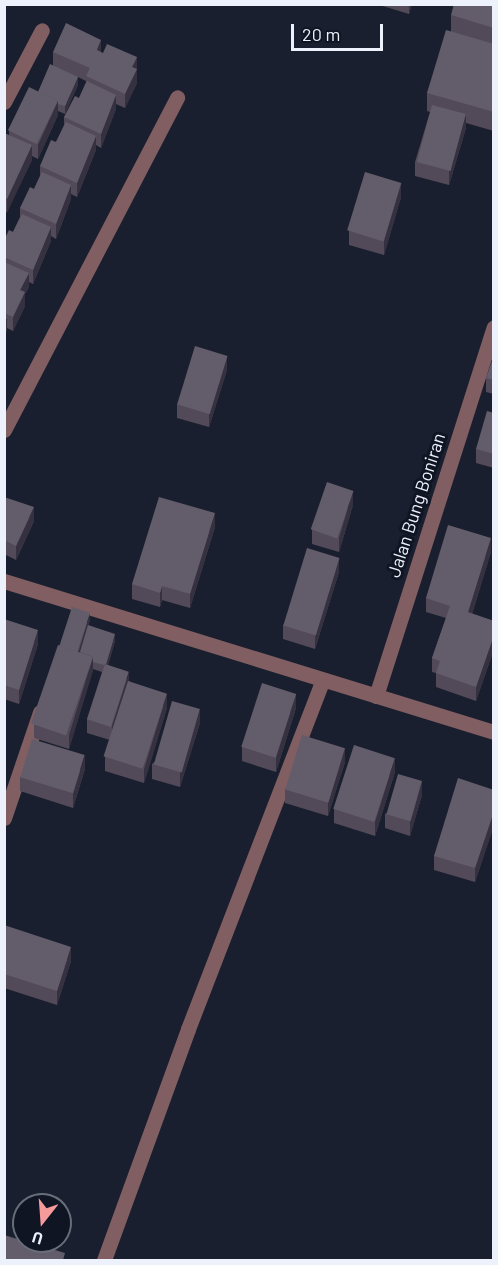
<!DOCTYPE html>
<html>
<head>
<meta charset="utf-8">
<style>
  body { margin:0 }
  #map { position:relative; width:498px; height:1265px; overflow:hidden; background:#191f2e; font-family:Barlow,sans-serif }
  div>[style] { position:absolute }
  .service>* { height:15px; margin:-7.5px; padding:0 7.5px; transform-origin:7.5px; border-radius:7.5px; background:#815e61 }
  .minor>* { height:15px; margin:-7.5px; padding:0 7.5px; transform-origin:7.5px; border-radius:7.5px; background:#815e61 }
  .wall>* { inset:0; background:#534a59 }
  .shaded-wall>* { inset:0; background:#353141 }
  .building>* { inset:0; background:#635c6b; transform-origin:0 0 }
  span { translate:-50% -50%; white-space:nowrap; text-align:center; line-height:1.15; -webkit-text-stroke:6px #101524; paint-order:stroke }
  .street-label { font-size:18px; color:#edf1fc }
  .frame { position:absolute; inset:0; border:6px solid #edf1fc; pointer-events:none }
  .north { position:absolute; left:12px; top:1193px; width:60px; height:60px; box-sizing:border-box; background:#101524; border:2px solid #686d7a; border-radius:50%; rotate:197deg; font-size:16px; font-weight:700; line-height:24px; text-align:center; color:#edf1fc }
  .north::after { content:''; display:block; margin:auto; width:21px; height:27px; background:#f59b9c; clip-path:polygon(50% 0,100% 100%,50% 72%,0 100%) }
  .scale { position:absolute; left:291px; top:24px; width:92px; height:27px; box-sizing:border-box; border:3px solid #edf1fc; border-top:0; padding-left:8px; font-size:18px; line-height:21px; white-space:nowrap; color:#edf1fc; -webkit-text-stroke:4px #101524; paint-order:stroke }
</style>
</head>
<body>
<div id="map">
  <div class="service">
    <div style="left:104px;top:1260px;width:246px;rotate:-70deg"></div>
    <div style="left:188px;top:1029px;width:374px;rotate:-68.9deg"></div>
  </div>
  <div class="minor">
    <div style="left:4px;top:102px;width:81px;rotate:-62.2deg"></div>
    <div style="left:4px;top:430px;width:375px;rotate:-62.5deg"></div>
    <div style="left:4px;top:581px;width:513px;rotate:17.13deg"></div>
    <div style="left:376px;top:696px;width:387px;rotate:-72.3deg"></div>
    <div style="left:4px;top:818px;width:112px;rotate:-71.2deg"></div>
  </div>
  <div class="wall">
    <div style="clip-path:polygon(376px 4px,412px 4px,409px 14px)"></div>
    <div style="clip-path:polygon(494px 4px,494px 131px,466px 123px,466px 128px,449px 185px,415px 176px,415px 162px,430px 112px,427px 111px,427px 93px,451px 31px,451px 15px)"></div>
    <div style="clip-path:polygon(53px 52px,101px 53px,137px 57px,137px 83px,125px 108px,116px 104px,116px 109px,101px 148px,96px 145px,96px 150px,77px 197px,71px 194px,71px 199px,56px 239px,51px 236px,51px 241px,33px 284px,29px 282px,29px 287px,25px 294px,25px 306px,13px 331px,7px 328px,4px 338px,4px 240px,13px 232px,20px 217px,20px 208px,34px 189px,40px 176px,40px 166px,56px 142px,64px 125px,64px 117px,79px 98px,86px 82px,86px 81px,78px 77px,78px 85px,65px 114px,58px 111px,58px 115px,38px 159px,32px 156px,32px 160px,6px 213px,6px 221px,4px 225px,4px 133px,9px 135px,9px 131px,38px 92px,53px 66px)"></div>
    <div style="clip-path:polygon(401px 197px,384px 255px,349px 245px,349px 231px)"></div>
    <div style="clip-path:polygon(494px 356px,494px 394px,486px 392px,486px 378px)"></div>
    <div style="clip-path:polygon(227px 370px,209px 427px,177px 418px,177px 404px)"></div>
    <div style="clip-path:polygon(494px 413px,494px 468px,476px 463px,476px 449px)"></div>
    <div style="clip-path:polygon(4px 497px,34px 521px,16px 560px,4px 554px)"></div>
    <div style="clip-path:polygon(353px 505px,339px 552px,312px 544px,312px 530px)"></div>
    <div style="clip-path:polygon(215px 527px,190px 608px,162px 600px,160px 607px,132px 599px,132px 584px)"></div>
    <div style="clip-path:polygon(491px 552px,472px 614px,494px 621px,494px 649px,476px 701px,436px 687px,436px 673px,432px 672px,432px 658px,446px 618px,426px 612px,426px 598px)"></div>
    <div style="clip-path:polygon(339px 572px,315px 649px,283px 639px,283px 625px)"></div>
    <div style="clip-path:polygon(4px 619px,38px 644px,19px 704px,4px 699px)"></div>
    <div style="clip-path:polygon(90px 620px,88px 626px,115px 641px,108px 665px,129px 681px,167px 708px,144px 783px,105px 771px,105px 757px,110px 740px,87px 733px,87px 719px,102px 672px,93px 669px,69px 749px,34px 738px,34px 724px,60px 646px)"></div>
    <div style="clip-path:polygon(296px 708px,276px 772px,242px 761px,242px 747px)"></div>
    <div style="clip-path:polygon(200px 723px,180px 787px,152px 779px,152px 764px)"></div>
    <div style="clip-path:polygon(345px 762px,328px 816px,285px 803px,285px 789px)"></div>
    <div style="clip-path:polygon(85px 769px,73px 808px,20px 791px,20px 777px)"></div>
    <div style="clip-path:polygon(395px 772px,375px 836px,334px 823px,334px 809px)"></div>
    <div style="clip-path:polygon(494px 790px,494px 825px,475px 882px,434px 870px,434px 856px)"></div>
    <div style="clip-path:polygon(422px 795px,410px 836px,385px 828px,385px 814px)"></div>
    <div style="clip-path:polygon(4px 925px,71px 961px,57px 1005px,4px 988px)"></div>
  </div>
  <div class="shaded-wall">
    <div style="clip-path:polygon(409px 4px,412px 4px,409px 14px)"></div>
    <div style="clip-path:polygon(101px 40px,101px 54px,97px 50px)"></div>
    <div style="clip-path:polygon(137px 57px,137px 83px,125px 108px,125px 94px,132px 67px)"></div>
    <div style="clip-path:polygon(78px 77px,78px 85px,65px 114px,65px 106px)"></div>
    <div style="clip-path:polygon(116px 95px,116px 109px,101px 148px,101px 134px)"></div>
    <div style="clip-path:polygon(58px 101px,58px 115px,38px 159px,38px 145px)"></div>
    <div style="clip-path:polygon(466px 114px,466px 128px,449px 185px,449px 171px)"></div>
    <div style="clip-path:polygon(96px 136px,96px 150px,77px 197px,77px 183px)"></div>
    <div style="clip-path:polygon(32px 145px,32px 160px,7px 213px,7px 199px)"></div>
    <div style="clip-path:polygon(401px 183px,401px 197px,384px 255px,384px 241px)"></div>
    <div style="clip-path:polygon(71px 185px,71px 199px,56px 239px,56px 224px)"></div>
    <div style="clip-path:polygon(6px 207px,6px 221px,4px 225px,4px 211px)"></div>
    <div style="clip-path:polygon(51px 227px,51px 241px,33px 284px,33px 270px)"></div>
    <div style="clip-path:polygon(29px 273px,29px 287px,25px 294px,25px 306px,13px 331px,13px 317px,20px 290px)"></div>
    <div style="clip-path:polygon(7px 317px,7px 331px,4px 338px,4px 324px)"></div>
    <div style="clip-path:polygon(227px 356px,227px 370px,209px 427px,209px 413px)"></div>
    <div style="clip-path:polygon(353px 491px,353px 505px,339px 552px,339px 538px)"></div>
    <div style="clip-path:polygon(34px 507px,34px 521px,16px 560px,16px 546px)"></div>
    <div style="clip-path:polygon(215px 513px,215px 527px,190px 608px,190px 594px)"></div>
    <div style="clip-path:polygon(491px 538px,491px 552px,468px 627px,468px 612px)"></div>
    <div style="clip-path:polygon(339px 558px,339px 572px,315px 649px,315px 635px)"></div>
    <div style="clip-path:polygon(162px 586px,162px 600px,160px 607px,160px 593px)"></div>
    <div style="clip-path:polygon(90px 613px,90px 620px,79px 657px,77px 657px)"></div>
    <div style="clip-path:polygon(38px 630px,38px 644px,19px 704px,19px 690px)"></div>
    <div style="clip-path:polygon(115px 634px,115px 641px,106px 673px,106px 665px)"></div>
    <div style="clip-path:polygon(494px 635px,494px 649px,476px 701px,476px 687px)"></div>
    <div style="clip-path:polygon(93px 657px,93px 671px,69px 749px,69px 735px)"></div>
    <div style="clip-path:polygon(129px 672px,129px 686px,112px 741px,112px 726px)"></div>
    <div style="clip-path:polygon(167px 694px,167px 708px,144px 783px,144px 769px)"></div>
    <div style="clip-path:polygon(296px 694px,296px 708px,276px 772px,276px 758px)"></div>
    <div style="clip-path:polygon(200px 709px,200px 723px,180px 787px,180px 773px)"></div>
    <div style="clip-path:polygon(345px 748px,345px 762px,328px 816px,328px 802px)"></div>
    <div style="clip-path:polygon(85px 755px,85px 769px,73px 808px,73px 794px)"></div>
    <div style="clip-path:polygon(395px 758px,395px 772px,375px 836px,375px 822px)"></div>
    <div style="clip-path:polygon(422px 781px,422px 795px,410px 836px,410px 822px)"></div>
    <div style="clip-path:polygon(494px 811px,494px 825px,475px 882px,475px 868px)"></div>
    <div style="clip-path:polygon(71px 947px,71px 961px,57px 1005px,57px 991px)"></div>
  </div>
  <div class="building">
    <div style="clip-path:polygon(454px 4px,494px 4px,494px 28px,451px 15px)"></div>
    <div style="clip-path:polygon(66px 23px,101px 40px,97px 50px,103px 53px,107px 44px,137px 57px,132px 67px,137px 69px,125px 94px,86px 76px,90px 68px,53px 52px)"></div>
    <div style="clip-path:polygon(446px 30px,494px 44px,494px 112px,427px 93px)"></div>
    <div style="clip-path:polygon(50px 64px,78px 77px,65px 106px,58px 104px,58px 101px,38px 92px)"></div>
    <div style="clip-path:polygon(87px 81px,116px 95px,101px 134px,64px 117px,75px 96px,79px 98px)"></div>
    <div style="left:29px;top:87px;width:32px;height:48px;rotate:26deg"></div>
    <div style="left:432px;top:105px;width:35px;height:59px;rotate:15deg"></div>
    <div style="clip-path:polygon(66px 122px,96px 136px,77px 183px,40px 166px,51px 140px,56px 142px)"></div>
    <div style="clip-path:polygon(4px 133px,32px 145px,7px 199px,4px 198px)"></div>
    <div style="clip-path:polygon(42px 172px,71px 185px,56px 224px,20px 208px,30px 187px,34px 189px)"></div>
    <div style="left:365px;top:172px;width:38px;height:61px;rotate:17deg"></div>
    <div style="clip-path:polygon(22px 214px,51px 227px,33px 270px,4px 257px,4px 240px,9px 230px,13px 232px)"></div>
    <div style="clip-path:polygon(4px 262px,29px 273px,20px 290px,25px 292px,13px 317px,4px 313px)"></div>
    <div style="clip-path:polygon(4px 315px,7px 317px,4px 324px)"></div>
    <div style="left:195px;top:346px;width:34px;height:61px;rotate:17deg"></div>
    <div style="clip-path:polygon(494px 356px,494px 380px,486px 378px)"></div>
    <div style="clip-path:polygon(487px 411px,494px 413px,494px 454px,476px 449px)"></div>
    <div style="left:327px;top:482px;width:28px;height:50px;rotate:19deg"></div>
    <div style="clip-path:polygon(4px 497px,34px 507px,16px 546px,4px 540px)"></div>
    <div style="clip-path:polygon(159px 497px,215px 513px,190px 594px,162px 586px,160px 593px,132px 584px)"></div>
    <div style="clip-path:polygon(448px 525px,491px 538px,468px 612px,494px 621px,494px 635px,476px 687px,436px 673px,440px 661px,432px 658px,450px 606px,426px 598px)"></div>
    <div style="left:307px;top:548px;width:34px;height:81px;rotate:17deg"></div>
    <div style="left:72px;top:607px;width:19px;height:41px;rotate:18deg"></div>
    <div style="clip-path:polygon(4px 619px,38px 630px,19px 690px,4px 685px)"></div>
    <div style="clip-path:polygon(88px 625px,115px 634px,106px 664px,105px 664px,104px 665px,93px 662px,93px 657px,80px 652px)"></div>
    <div style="left:58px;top:645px;width:37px;height:83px;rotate:19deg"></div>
    <div style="left:105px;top:664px;width:25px;height:58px;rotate:18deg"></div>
    <div style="left:128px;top:681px;width:41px;height:79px;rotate:18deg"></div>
    <div style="left:262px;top:683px;width:36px;height:67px;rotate:18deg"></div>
    <div style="left:172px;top:701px;width:29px;height:66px;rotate:16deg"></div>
    <div style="left:302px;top:735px;width:45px;height:57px;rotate:17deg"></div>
    <div style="left:32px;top:739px;width:55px;height:40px;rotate:17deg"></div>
    <div style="left:354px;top:745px;width:43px;height:67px;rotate:18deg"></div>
    <div style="left:398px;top:774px;width:25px;height:42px;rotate:16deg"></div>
    <div style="clip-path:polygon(458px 778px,494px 790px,494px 811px,475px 868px,434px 856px)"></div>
    <div style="clip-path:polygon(4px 925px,71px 947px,57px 991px,4px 974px)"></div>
    <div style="clip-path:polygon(4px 1235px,65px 1253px,63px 1260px,4px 1260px)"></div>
  </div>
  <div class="street-label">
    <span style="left:416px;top:505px;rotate:-72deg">Jalan Bung Boniran</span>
  </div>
  <div class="frame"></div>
  <div class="north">U</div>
  <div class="scale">20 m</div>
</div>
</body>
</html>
